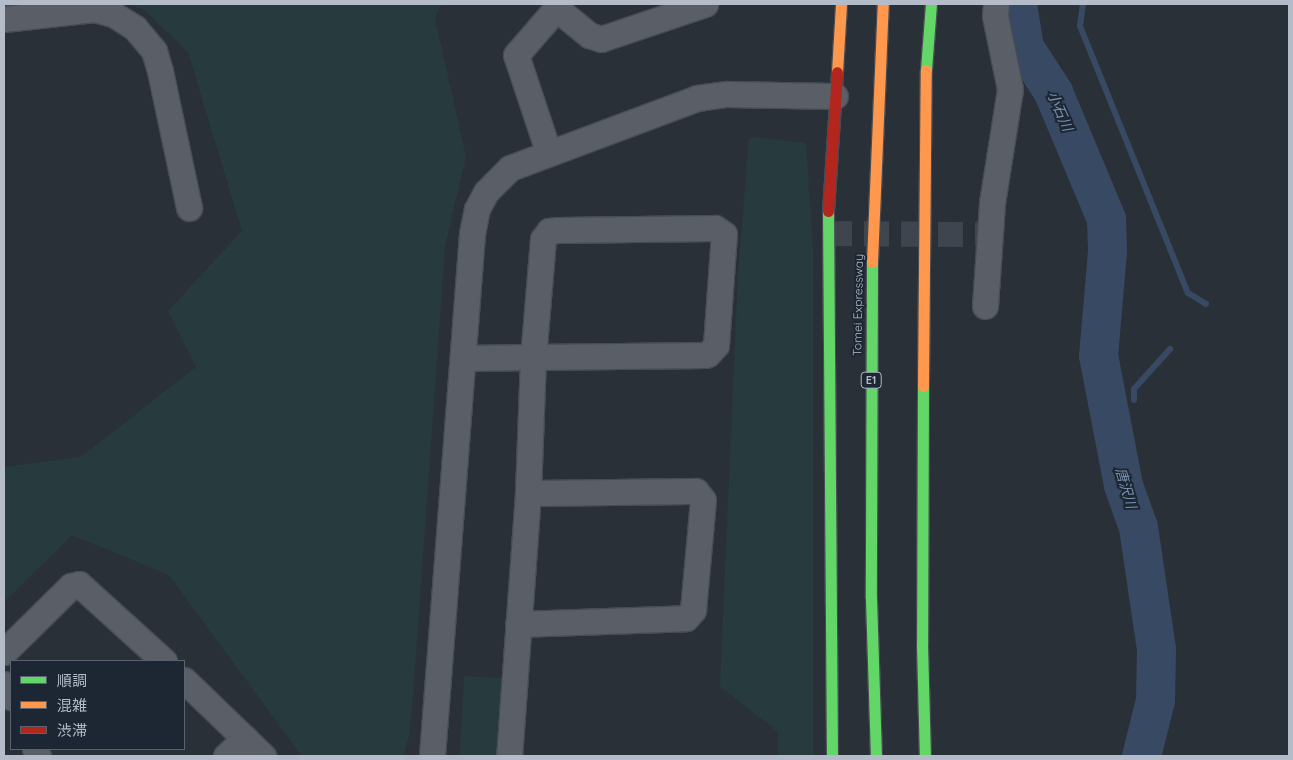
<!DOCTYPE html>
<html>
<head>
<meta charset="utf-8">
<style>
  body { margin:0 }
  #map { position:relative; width:1293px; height:760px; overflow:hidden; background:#2a3038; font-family:Quicksand,"Noto Sans JP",sans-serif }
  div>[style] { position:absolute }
  .green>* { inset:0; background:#273a3e; transform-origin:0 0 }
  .stream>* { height:6px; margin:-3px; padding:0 3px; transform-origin:3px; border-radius:3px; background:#384963 }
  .river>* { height:39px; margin:-19.5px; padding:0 19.5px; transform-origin:19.5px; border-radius:19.5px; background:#384963 }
  .street-tunnel>* { height:25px; margin-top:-12.5px; transform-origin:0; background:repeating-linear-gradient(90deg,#3f454e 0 25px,transparent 0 37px) }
  .roads { filter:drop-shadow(1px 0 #484c53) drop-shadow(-1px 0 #484c53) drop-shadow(0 1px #484c53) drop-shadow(0 -1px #484c53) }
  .street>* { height:25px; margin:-12.5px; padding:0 12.5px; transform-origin:12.5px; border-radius:12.5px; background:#5a5e66 }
  .fast>* { height:11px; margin:-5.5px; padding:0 5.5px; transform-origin:5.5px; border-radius:5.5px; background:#63d668 }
  .slow>* { height:11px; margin:-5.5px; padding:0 5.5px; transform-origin:5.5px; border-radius:5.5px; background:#ff974d }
  .jam>* { height:11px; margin:-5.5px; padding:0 5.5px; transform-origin:5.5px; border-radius:5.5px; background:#b3261e }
  span { translate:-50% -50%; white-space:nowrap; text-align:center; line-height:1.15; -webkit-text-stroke:4px #1d2633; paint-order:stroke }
  .shield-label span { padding:1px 4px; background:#1d2633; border:1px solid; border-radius:4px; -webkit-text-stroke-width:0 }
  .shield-label { font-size:11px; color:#b4bcc9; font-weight:700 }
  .street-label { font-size:12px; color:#b4bcc9 }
  .water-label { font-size:14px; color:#7c92b1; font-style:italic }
  .frame { position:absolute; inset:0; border:5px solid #b4bcc9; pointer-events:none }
  .legend { position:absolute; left:10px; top:660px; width:175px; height:90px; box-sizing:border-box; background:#1d2633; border:1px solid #59626f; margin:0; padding:6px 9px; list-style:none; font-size:15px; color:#b4bcc9 }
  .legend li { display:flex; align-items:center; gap:10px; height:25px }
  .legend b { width:25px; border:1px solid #59626f }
</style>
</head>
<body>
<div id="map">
  <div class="green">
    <div style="clip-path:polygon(125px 4px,441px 4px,435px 18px,466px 157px,445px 246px,413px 696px,409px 737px,403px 756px,302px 756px,169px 575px,72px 535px,4px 602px,4px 467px,81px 457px,196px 367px,168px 311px,242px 231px,188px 52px,143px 9px)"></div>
    <div style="clip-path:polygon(749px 137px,806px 143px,813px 247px,813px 756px,778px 756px,778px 732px,720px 686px,738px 274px)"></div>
    <div style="left:464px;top:676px;width:43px;height:80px;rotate:3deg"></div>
  </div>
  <div class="stream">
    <div style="left:1083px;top:4px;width:22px;rotate:98deg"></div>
    <div style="left:1080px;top:26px;width:288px;rotate:68deg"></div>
    <div style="left:1188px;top:293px;width:21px;rotate:31deg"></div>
    <div style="left:1134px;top:400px;width:11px;rotate:-90deg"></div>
    <div style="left:1134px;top:389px;width:54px;rotate:-48deg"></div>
  </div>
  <div class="river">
    <div style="left:1017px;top:4px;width:44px;rotate:80.8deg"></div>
    <div style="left:1024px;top:47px;width:54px;rotate:57.2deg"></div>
    <div style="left:1053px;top:92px;width:138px;rotate:67.3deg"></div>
    <div style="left:1106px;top:219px;width:32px;rotate:88deg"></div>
    <div style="left:1107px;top:251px;width:104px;rotate:94.9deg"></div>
    <div style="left:1098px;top:355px;width:132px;rotate:79.1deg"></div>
    <div style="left:1123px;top:485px;width:45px;rotate:70.3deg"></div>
    <div style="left:1138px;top:527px;width:123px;rotate:81.6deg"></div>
    <div style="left:1156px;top:649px;width:51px;rotate:91.1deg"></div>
    <div style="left:1155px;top:700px;width:58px;rotate:104deg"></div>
  </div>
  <div class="street-tunnel">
    <div style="left:827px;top:233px;width:162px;rotate:0.4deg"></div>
  </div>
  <div class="roads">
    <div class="street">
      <div style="left:556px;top:8px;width:43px;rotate:39.3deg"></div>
      <div style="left:589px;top:35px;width:13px;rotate:18deg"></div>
      <div style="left:601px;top:39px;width:110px;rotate:-18.6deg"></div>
      <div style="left:4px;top:19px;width:91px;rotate:-6.3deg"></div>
      <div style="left:94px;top:9px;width:20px;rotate:15deg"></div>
      <div style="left:113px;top:14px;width:26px;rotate:32deg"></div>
      <div style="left:135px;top:28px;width:30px;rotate:50deg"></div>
      <div style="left:154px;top:51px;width:21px;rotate:73deg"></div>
      <div style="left:160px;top:71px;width:140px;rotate:78deg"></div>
      <div style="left:548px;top:151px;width:101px;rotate:-108.4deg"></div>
      <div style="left:516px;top:55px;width:67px;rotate:-49.2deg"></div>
      <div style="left:985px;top:306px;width:103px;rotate:-86.1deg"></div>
      <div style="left:992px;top:203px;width:115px;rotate:-81deg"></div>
      <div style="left:1010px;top:89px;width:75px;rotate:-101.6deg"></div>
      <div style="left:995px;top:16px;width:12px;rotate:-85deg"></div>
      <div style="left:463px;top:358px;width:70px;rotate:-0.8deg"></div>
      <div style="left:533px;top:357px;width:172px;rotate:-0.7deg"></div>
      <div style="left:705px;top:355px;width:3px;rotate:-18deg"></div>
      <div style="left:708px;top:354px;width:12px;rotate:-48deg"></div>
      <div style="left:716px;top:345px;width:111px;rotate:-85.9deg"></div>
      <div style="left:724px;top:234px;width:11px;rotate:-146deg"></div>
      <div style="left:715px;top:228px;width:157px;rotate:179.3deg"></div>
      <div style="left:558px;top:230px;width:9px;rotate:174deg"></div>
      <div style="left:549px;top:231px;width:10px;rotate:127deg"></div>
      <div style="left:543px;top:239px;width:118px;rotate:94.8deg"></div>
      <div style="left:533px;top:357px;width:136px;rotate:92.1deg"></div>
      <div style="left:528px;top:493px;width:264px;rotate:94.1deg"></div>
      <div style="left:518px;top:624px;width:168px;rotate:-2deg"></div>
      <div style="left:686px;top:618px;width:11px;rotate:-49deg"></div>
      <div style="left:693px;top:610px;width:110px;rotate:-84.8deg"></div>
      <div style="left:703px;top:500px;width:11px;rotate:-128deg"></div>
      <div style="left:696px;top:491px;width:168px;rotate:179.3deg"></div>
      <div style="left:4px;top:652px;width:94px;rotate:-44.6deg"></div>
      <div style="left:71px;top:586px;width:8px;rotate:-14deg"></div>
      <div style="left:79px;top:584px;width:115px;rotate:42.2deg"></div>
      <div style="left:184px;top:680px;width:110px;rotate:43.9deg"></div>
      <div style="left:4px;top:684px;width:15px;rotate:62deg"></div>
      <div style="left:35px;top:749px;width:8px;rotate:67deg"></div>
      <div style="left:226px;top:756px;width:26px;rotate:-43deg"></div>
      <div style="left:432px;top:756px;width:524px;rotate:-85.62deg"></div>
      <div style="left:472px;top:234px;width:25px;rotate:-79deg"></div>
      <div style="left:477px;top:209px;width:19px;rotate:-62deg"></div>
      <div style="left:486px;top:192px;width:34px;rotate:-45deg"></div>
      <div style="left:510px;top:168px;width:200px;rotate:-20.5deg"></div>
      <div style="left:697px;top:98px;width:30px;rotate:-8deg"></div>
      <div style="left:727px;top:94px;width:108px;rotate:1.1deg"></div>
    </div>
    <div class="fast">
      <div style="left:926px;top:70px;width:66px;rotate:-85.7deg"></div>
      <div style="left:828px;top:211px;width:545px;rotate:89.58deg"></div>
      <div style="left:872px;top:262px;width:336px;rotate:90.2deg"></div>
      <div style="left:871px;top:598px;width:158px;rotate:88.2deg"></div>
      <div style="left:923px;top:386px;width:259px;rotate:90.2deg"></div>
      <div style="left:922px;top:645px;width:111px;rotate:88.5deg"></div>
    </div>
    <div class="slow">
      <div style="left:837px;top:72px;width:68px;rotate:-86.6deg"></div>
      <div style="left:872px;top:262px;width:258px;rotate:-87.6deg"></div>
      <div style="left:923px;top:386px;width:316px;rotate:-89.5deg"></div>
    </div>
    <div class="jam">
      <div style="left:828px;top:211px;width:139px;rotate:-86.3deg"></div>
    </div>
  </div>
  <div class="shield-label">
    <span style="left:871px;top:380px">E1</span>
  </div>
  <div class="street-label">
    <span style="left:858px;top:305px;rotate:-89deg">Tomei Expressway</span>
  </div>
  <div class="water-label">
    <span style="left:1060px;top:111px;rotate:66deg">小石川</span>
    <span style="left:1126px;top:488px;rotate:74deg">唐沢川</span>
  </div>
  <div class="frame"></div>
  <ul class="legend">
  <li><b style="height:6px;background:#63d668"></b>順調</li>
  <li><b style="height:6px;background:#ff974d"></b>混雑</li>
  <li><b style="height:6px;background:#b3261e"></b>渋滞</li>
  </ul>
</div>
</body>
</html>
